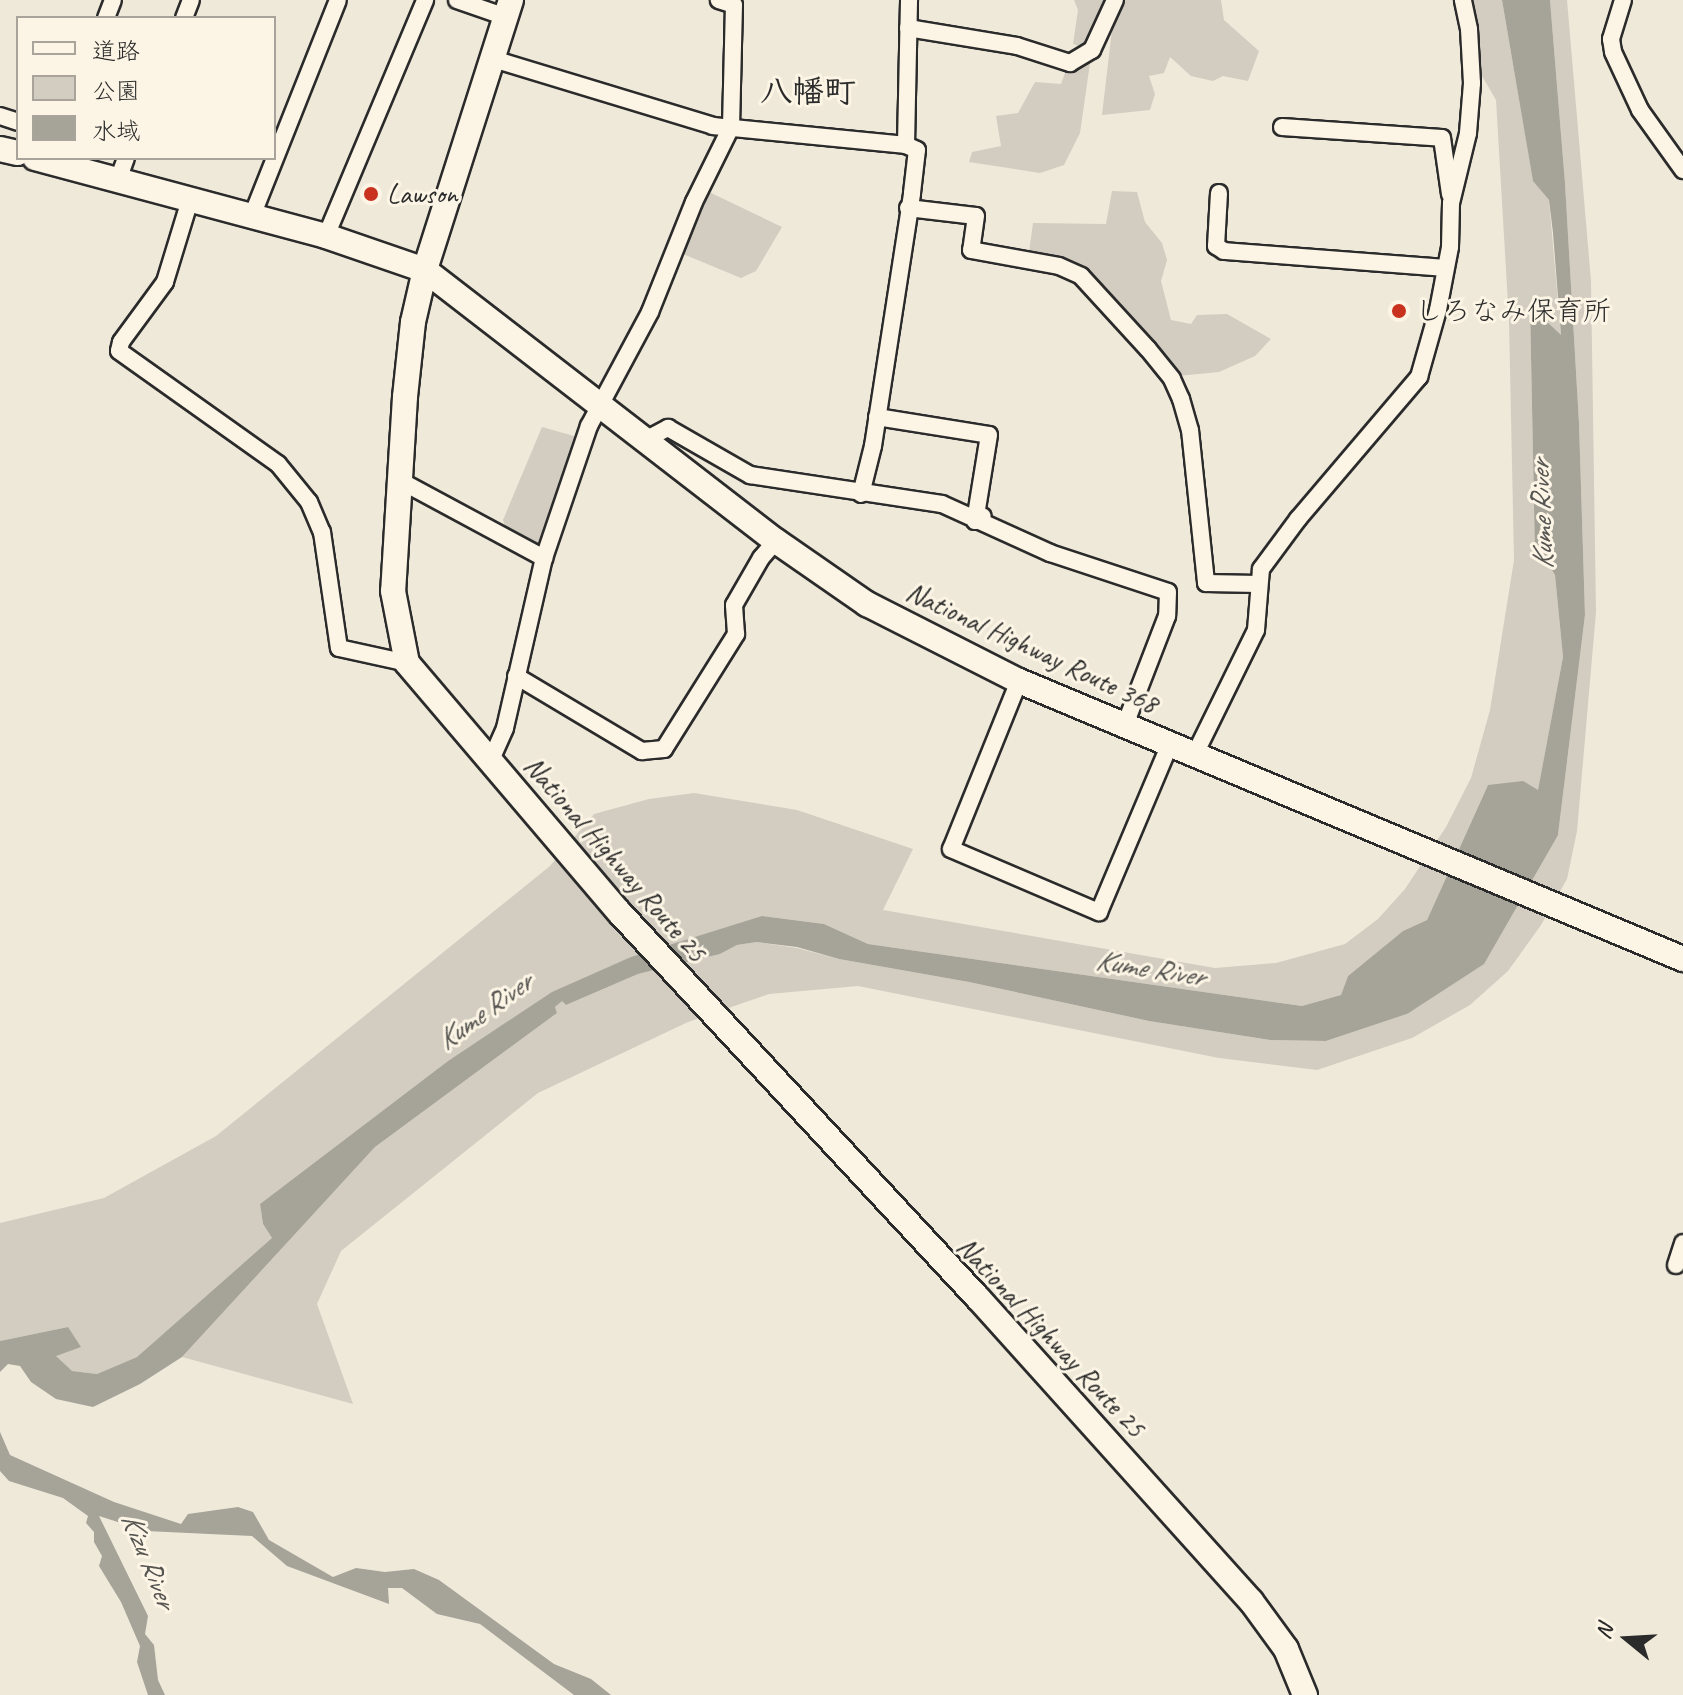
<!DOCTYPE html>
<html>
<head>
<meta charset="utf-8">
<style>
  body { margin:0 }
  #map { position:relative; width:1683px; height:1695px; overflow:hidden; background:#efe9da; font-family:Caveat,"Klee One",sans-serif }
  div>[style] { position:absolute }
  .green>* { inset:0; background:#d2cdc0 }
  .water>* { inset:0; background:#a6a399 }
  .roads { filter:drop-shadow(2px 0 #2b2b2b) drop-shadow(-2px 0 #2b2b2b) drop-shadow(0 2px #2b2b2b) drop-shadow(0 -2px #2b2b2b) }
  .minor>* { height:16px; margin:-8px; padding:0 8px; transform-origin:8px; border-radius:8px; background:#fcf5e5 }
  .highway>* { height:24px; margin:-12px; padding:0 12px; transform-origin:12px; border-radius:12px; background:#fcf5e5 }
  .dots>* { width:22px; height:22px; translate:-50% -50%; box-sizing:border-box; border:4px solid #fcf5e5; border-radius:50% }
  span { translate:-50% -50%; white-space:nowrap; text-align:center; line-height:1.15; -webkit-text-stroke:6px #fcf5e5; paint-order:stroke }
  .poi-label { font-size:28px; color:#2b2b2b }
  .left { translate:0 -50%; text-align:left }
  .street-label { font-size:28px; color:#2b2b2b }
  .water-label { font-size:30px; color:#565552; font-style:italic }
  .quarter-label { font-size:32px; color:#2b2b2b; font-weight:700 }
  .legend { position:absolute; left:16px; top:16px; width:260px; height:144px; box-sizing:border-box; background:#fcf5e5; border:2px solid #a8a49b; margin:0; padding:10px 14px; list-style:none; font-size:24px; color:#2b2b2b }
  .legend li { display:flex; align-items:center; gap:16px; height:40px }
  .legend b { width:40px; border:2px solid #a8a49b }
  .north { position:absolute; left:1587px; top:1599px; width:80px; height:80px; -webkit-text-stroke:6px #fcf5e5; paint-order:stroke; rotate:288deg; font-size:22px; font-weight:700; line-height:32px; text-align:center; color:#2b2b2b }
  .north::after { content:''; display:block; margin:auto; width:28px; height:36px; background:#2b2b2b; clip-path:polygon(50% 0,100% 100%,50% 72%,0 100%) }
</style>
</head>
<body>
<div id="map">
  <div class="green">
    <div style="clip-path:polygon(1074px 0,1105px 0,1083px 47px,1073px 44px,1078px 10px)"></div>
    <div style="clip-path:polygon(1122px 0,1221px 0,1224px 20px,1259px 51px,1248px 81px,1223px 76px,1213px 81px,1191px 76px,1170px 57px,1164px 73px,1149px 76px,1155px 94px,1150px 110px,1102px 115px,1113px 21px)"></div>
    <div style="clip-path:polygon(1470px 0,1502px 0,1533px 180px,1549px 200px,1561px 336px,1530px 308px,1535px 555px,1544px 557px,1555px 575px,1563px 657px,1538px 791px,1488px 785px,1427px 920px,1403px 931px,1348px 976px,1341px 995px,1302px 1006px,868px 944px,824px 924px,762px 916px,553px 992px,448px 1061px,260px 1204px,263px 1224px,272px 1238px,137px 1357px,97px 1374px,71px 1371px,55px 1355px,68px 1327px,0 1341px,0 1223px,104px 1198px,216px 1136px,550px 866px,594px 814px,649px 799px,694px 793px,797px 810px,913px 849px,883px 910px,1215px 968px,1276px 963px,1345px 944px,1378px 919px,1405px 889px,1446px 827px,1471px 778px,1490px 710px,1514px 560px,1509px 321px,1496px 100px,1478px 69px)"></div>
    <div style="clip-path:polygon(1550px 0,1567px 0,1591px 281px,1596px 612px,1577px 831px,1567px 879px,1541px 925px,1508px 971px,1470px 1005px,1412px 1038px,1317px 1070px,1219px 1058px,858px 986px,769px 994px,688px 1022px,538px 1093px,341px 1251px,317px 1304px,353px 1404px,182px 1357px,375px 1147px,557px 1013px,555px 1007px,562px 1000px,566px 1005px,638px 974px,720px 954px,737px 945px,757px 942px,797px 948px,839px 959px,969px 982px,1149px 1021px,1270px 1040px,1326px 1041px,1407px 1014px,1558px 835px,1585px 615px,1579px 423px,1565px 183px)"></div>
    <div style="clip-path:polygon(1090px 63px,1080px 133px,1064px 165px,1040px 173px,969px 162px,972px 152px,1001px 146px,996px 116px,1018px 113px,1035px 82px,1061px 84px,1066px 70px)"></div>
    <div style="clip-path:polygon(1112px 191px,1137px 192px,1145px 222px,1162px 243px,1167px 260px,1161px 281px,1171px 320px,1191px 324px,1197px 315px,1227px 314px,1271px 339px,1255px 356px,1219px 372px,1178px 376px,1155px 345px,1124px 313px,1029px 252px,1033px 223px,1106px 224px)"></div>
    <div style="clip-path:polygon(709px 192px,782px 227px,756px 271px,741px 278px,683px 254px)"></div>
    <div style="clip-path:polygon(542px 427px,574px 436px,576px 441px,538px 549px,506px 530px,503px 520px)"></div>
  </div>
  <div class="water">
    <div style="clip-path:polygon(1502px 0,1550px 0,1565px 183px,1579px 423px,1585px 615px,1558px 835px,1484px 964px,1407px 1014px,1326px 1041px,1270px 1040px,1149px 1021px,969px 982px,839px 959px,797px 947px,757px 942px,737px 945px,720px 954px,638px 974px,566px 1005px,562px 1001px,555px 1007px,557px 1013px,375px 1147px,182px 1357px,140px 1384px,93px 1407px,56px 1399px,31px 1382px,20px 1366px,8px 1364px,0 1372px,0 1341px,68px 1327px,81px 1347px,56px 1356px,72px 1371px,97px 1374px,137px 1357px,272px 1238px,263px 1224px,260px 1204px,448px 1061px,552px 992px,631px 957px,762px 916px,824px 924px,868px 944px,1302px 1006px,1341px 995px,1348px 976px,1403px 931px,1427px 920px,1488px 785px,1523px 781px,1538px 790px,1563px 657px,1555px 575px,1544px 557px,1535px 556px,1530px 306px,1561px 335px,1553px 233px,1549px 200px,1533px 181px)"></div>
    <div style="clip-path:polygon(0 1432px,10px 1455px,114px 1502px,181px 1524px,188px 1514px,238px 1507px,253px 1512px,269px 1540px,333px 1577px,356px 1568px,385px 1572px,414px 1569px,439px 1580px,554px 1664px,591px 1679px,611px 1695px,574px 1695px,480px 1624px,437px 1614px,402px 1588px,388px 1588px,389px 1604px,287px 1566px,252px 1536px,146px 1531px,99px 1516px,148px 1616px,145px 1634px,154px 1645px,158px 1680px,165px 1695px,148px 1695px,137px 1662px,140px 1646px,121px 1602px,99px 1566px,102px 1556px,94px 1542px,94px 1532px,86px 1523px,88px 1516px,63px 1498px,9px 1481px,0 1471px)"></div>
  </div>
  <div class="roads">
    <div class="minor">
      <div style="left:457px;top:0;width:52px;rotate:19.1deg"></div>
      <div style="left:1623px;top:0;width:41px;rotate:107.1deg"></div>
      <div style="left:1611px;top:39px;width:13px;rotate:81deg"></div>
      <div style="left:1613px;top:52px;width:64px;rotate:65deg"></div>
      <div style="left:1640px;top:110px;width:74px;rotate:54.4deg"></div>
      <div style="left:106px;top:18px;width:19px;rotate:-69deg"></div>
      <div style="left:184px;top:18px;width:19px;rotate:-69deg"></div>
      <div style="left:908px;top:28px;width:110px;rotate:9.4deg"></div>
      <div style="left:1017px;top:46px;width:56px;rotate:17.8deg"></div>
      <div style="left:1070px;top:63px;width:26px;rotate:-31deg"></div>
      <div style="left:1092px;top:50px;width:55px;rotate:-65.3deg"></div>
      <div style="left:493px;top:59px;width:230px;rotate:16.9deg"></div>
      <div style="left:713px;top:126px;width:194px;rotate:5.6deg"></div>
      <div style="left:0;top:116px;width:19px;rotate:18deg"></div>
      <div style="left:1282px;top:127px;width:160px;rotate:3.9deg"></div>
      <div style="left:1442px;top:138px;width:57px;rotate:81.9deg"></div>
      <div style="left:118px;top:180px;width:23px;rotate:-70deg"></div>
      <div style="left:1219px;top:193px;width:53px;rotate:93.2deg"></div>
      <div style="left:1216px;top:246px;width:9px;rotate:32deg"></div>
      <div style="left:1224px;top:251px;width:221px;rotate:4.4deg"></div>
      <div style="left:190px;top:200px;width:86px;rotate:107deg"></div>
      <div style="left:165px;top:282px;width:74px;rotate:126.3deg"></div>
      <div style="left:121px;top:342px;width:9px;rotate:103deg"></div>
      <div style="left:119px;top:351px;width:195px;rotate:35.4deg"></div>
      <div style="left:278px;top:464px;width:49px;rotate:50.8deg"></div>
      <div style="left:309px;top:502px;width:33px;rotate:67deg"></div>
      <div style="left:322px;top:532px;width:117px;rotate:81.7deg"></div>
      <div style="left:339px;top:648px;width:70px;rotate:12.4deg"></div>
      <div style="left:908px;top:208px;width:68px;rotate:6.7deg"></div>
      <div style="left:976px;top:216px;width:34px;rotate:98deg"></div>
      <div style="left:971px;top:250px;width:89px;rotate:10.3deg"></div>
      <div style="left:1059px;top:266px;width:24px;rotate:24deg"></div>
      <div style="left:1081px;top:276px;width:99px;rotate:47.5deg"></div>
      <div style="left:1148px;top:349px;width:38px;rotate:51deg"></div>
      <div style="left:1172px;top:379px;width:22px;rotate:66deg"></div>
      <div style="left:1181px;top:399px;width:32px;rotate:74deg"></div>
      <div style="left:1190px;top:430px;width:154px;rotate:84deg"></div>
      <div style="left:1206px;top:583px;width:53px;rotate:1.1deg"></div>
      <div style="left:252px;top:216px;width:232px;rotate:-68.3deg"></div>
      <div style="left:326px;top:236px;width:256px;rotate:-67.2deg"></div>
      <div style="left:877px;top:417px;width:113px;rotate:9.1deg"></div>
      <div style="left:989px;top:435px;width:87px;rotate:99.2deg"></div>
      <div style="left:975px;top:521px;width:9px;rotate:-32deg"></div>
      <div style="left:647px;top:439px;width:24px;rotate:-28deg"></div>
      <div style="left:668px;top:428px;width:95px;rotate:29.8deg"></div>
      <div style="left:750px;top:475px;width:194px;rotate:8.6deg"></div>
      <div style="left:942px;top:504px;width:119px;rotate:24.4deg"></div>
      <div style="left:1050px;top:553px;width:124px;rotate:18.3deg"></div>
      <div style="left:1168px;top:592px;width:24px;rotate:92deg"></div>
      <div style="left:1167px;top:616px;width:117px;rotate:111.1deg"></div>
      <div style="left:399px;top:480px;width:165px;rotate:28.3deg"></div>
      <div style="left:861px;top:494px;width:49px;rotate:-76deg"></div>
      <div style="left:873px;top:446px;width:256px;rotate:-81.2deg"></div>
      <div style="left:912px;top:193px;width:43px;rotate:-83.4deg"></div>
      <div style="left:917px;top:150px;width:12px;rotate:-156deg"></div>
      <div style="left:906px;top:145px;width:145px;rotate:-88.8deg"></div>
      <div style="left:516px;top:676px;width:147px;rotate:30.8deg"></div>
      <div style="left:642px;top:751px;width:22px;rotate:-5deg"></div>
      <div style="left:664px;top:749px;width:136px;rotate:-57.9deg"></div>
      <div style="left:736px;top:634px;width:29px;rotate:-94deg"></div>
      <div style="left:734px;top:605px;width:54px;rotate:-60.1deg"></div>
      <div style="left:761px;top:558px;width:23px;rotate:-49deg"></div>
      <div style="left:1019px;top:681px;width:181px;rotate:112deg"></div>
      <div style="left:951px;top:849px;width:161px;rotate:23.1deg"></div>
      <div style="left:1099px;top:912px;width:182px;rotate:-67.1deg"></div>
      <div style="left:1195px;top:754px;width:138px;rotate:-63.8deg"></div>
      <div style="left:1256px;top:630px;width:61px;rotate:-85.3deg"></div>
      <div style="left:1261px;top:569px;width:62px;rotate:-53.5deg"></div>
      <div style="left:1298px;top:519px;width:187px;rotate:-49.6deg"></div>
      <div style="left:1419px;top:377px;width:70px;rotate:-74.2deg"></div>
      <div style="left:1438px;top:310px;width:64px;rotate:-79.2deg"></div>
      <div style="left:1450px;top:247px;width:44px;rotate:-88.7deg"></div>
      <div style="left:1451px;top:203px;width:72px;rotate:-76.3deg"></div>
      <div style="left:1468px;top:133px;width:50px;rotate:-85.4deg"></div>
      <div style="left:1472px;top:83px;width:54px;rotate:-93.2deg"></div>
      <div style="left:1469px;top:29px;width:30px;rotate:-102deg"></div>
      <div style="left:490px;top:762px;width:37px;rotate:-66deg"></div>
      <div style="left:505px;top:728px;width:174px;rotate:-77.1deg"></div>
      <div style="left:544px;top:558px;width:139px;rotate:-71.2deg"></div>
      <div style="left:589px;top:426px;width:129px;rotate:-61.8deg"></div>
      <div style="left:650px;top:312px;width:118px;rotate:-68.2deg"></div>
      <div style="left:694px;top:202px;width:84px;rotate:-63.7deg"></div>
      <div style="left:731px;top:127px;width:122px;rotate:-88.6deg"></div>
      <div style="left:734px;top:5px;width:16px;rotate:-162deg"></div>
      <div style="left:1676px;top:1265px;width:23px;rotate:-72deg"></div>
    </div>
    <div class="highway">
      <div style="left:511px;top:0;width:283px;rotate:107.7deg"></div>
      <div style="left:425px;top:270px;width:53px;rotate:103deg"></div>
      <div style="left:413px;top:322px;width:75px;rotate:96.1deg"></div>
      <div style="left:405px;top:397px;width:194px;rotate:93.5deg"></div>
      <div style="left:393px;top:591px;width:73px;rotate:79deg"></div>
      <div style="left:407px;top:663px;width:327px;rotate:49.6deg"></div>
      <div style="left:619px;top:912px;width:527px;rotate:47.08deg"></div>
      <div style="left:978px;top:1298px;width:408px;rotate:48deg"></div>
      <div style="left:1251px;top:1601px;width:59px;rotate:53.9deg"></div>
      <div style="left:1286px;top:1649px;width:50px;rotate:67.6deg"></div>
      <div style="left:0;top:149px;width:18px;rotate:13deg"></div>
      <div style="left:35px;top:158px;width:301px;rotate:15deg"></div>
      <div style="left:326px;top:236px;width:105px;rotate:19deg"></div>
      <div style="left:425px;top:270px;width:443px;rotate:37.7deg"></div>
      <div style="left:776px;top:541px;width:111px;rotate:34.7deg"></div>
      <div style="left:867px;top:604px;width:170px;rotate:26.9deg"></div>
      <div style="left:1019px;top:681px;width:720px;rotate:22.72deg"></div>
    </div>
  </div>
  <div class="dots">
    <div style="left:371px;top:194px;background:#c8321e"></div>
    <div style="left:1399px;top:311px;background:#c8321e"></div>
  </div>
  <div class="poi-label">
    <span class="left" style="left:387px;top:194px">Lawson</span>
    <span class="left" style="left:1415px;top:311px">しろなみ保育所</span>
  </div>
  <div class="street-label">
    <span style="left:1032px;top:648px;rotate:25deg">National Highway Route 368</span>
    <span style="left:615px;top:859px;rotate:49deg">National Highway Route 25</span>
    <span style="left:1051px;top:1337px;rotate:47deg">National Highway Route 25</span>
  </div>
  <div class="water-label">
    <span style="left:1541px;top:515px;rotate:-92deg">Kume River</span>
    <span style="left:1150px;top:968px;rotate:9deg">Kume River</span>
    <span style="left:484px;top:1011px;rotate:-36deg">Kume River</span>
    <span style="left:149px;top:1560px;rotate:68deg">Kizu River</span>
  </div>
  <div class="quarter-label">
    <span style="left:808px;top:92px">八幡町</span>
  </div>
  <ul class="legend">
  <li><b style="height:10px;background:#fcf5e5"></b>道路</li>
  <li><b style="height:22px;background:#d2cdc0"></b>公園</li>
  <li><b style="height:22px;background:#a6a399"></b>水域</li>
  </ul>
  <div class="north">N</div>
</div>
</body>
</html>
